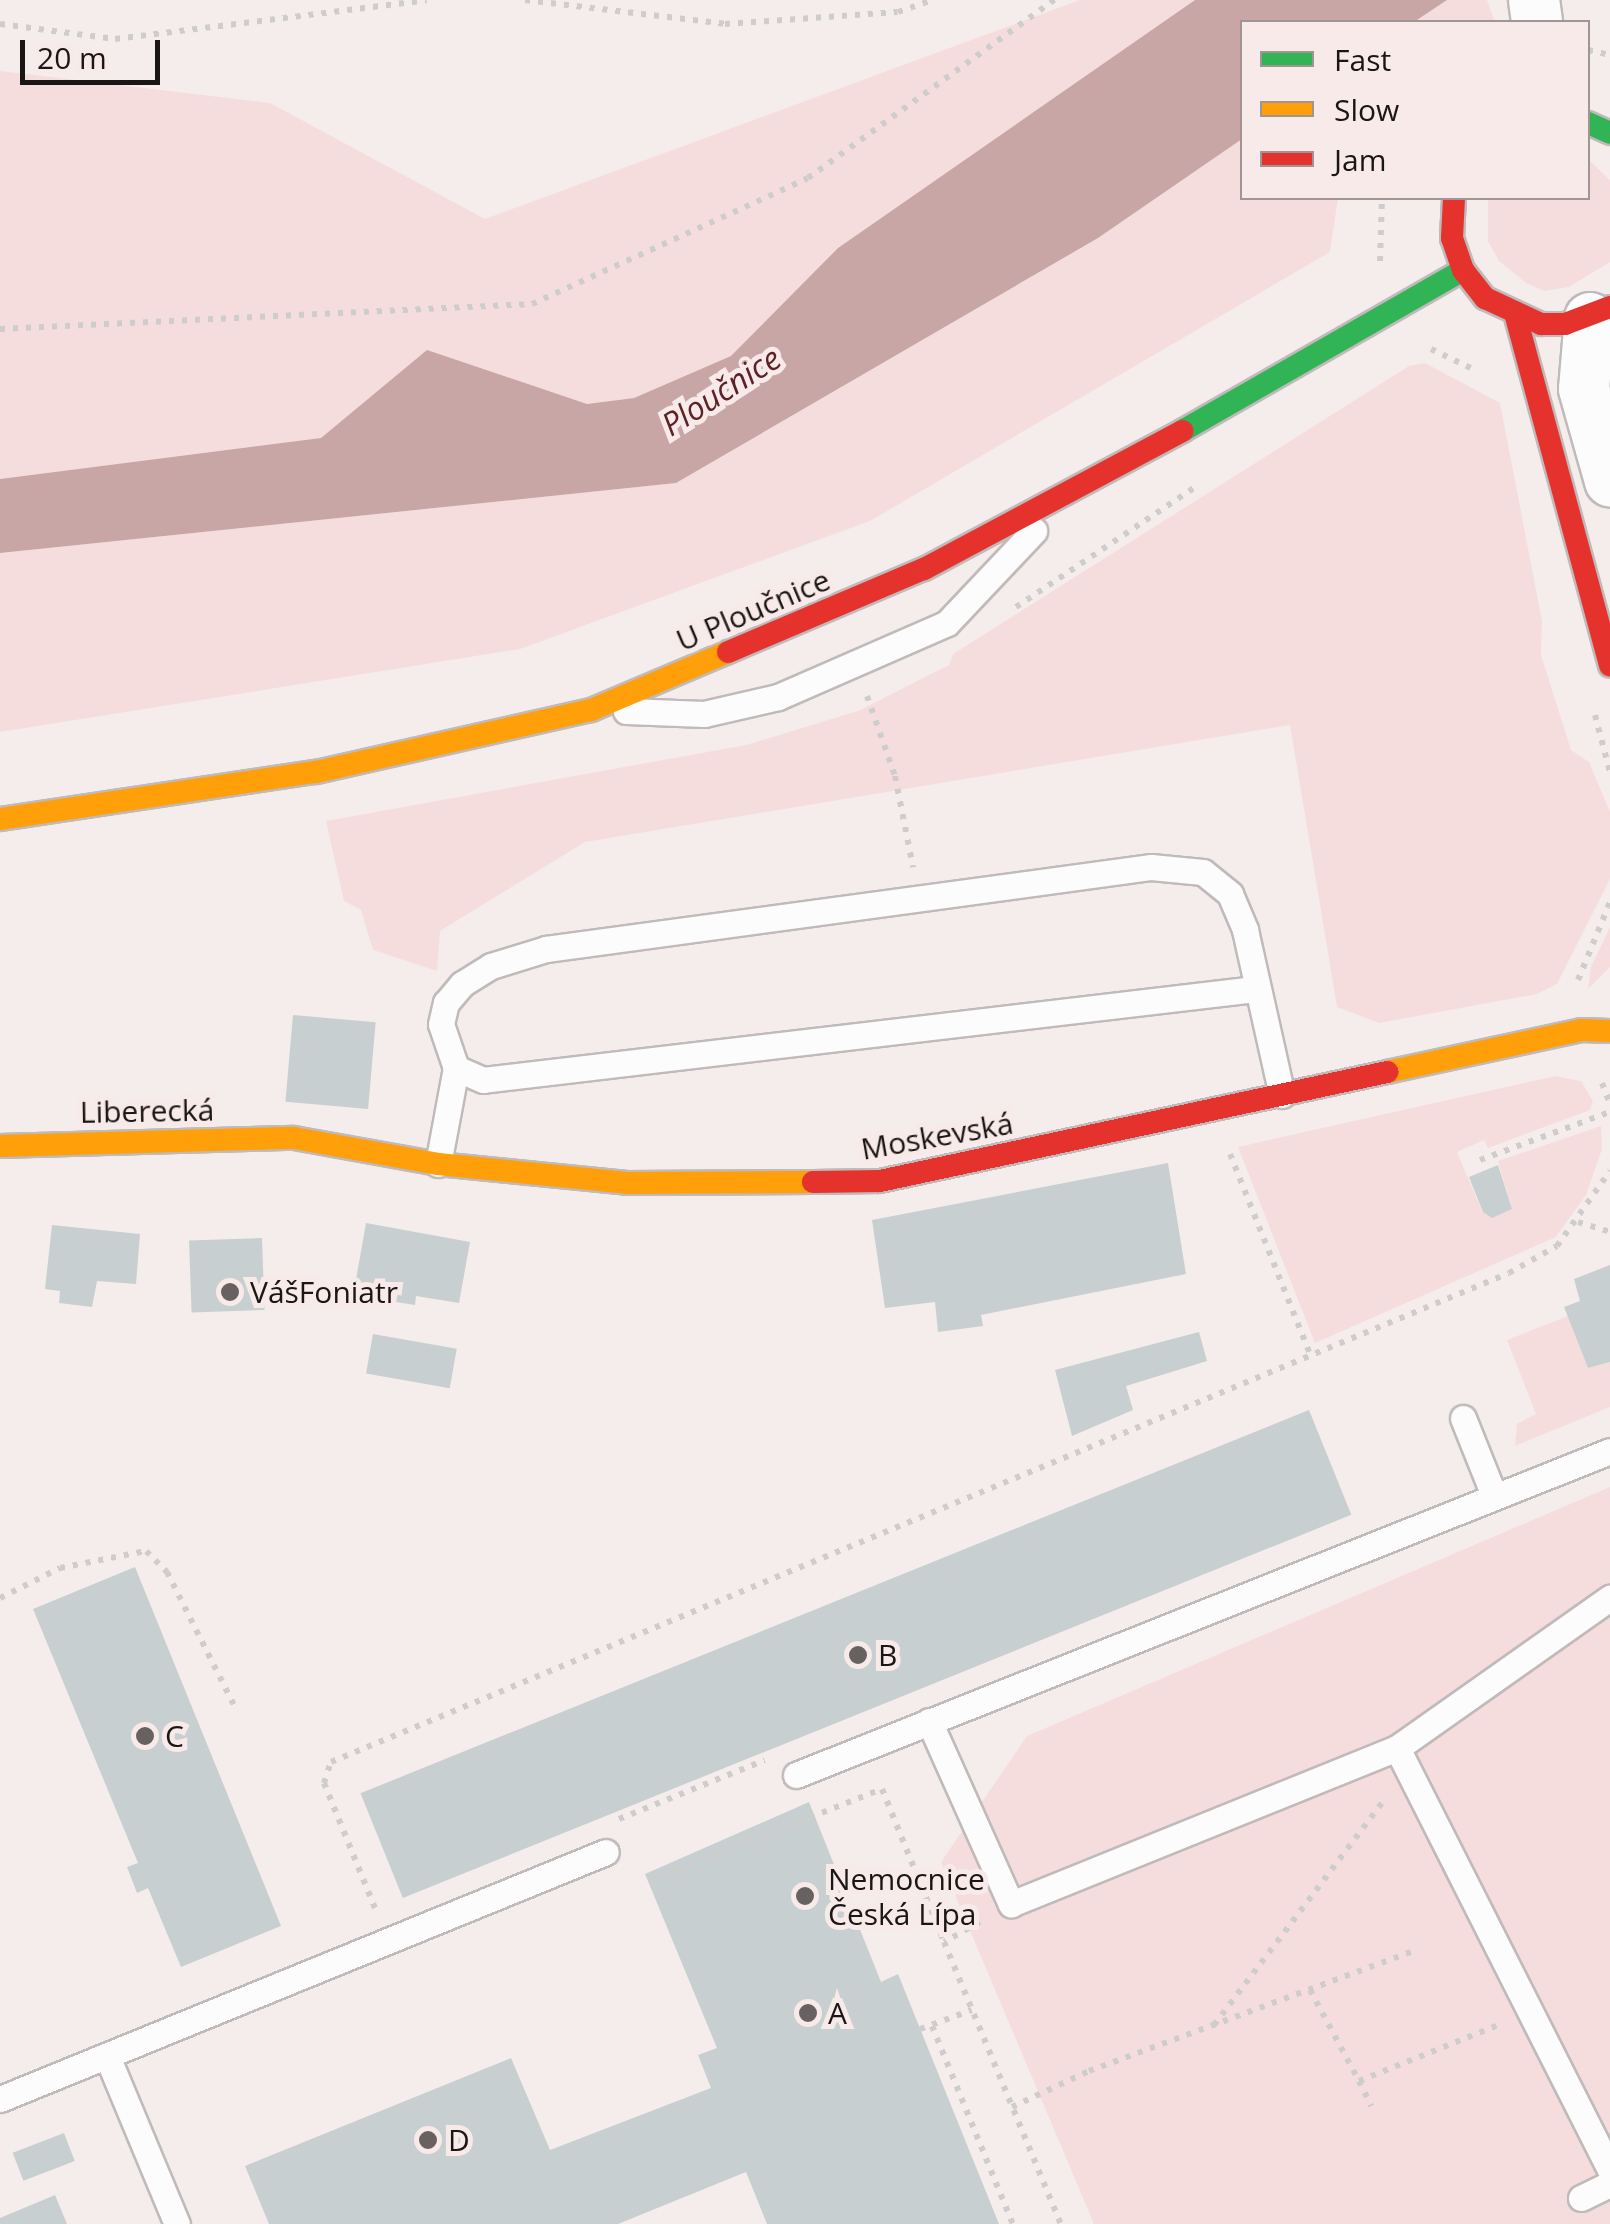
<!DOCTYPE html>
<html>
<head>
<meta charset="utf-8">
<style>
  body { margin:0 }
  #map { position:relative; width:1610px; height:2224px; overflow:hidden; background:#f4edec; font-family:"Open Sans",sans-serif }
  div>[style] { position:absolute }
  .green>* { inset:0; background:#f6dddd }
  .water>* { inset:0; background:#c7a6a5 }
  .building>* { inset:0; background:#c8cfd0; transform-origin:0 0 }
  .path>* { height:6px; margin-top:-3px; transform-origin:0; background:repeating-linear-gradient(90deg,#cfcccc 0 5px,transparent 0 13px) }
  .roads { filter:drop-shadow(2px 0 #c0baba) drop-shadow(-2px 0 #c0baba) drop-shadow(0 2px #c0baba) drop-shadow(0 -2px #c0baba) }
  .lane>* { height:25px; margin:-12.5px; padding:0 12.5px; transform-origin:12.5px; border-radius:12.5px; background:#fdfcfc }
  .street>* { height:50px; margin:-25px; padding:0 25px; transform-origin:25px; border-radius:25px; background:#fdfcfc }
  .fast>* { height:22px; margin:-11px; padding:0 11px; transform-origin:11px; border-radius:11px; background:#30b455 }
  .slow>* { height:22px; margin:-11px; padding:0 11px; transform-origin:11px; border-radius:11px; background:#ff9f0a }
  .jam>* { height:22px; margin:-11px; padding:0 11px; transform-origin:11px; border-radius:11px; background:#e5322d }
  .dots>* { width:28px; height:28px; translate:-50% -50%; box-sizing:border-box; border:5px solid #f7eae9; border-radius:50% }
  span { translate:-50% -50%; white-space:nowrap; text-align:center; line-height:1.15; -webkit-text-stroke:10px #f7eae9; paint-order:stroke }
  .street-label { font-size:30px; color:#1b1616 }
  .poi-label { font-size:30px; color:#1b1616 }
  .left { translate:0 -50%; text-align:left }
  .water-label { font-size:32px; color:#5d2226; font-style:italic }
  .legend { position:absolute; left:1240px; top:20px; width:350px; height:180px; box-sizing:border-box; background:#f7eae9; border:2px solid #9f9595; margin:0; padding:12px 18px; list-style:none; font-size:30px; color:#1b1616 }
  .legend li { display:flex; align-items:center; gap:20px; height:50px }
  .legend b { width:50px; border:2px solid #9f9595 }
  .scale { position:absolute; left:20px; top:40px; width:140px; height:45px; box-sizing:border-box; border:5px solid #1b1616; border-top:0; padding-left:12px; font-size:30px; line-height:35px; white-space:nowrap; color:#1b1616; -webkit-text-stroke:8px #f7eae9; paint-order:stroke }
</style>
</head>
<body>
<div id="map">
  <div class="green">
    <div style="clip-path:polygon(1080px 0,1195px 0,838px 248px,732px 356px,634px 398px,587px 404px,427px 351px,321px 438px,0 479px,0 71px,270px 103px,485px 219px)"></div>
    <div style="clip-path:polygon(1447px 0,1487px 0,1495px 22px,1414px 22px)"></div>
    <div style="clip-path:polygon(1242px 139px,1242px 198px,1338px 198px,1330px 252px,870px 521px,520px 649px,0 732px,0 553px,676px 483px,1098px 238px)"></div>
    <div style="clip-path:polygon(1588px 159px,1610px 180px,1610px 262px,1569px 287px,1545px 291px,1526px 283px,1499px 261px,1488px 241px,1488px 198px,1588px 198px)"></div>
    <div style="clip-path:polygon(1425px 363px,1500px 403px,1542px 621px,1541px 655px,1571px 750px,1589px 762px,1610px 812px,1610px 879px,1557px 984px,1537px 994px,1379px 1023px,1337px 1007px,1290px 725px,585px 842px,440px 931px,437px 971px,373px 950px,361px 910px,344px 901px,326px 821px,746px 745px,858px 711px,949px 665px,953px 654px,1409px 366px)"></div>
    <div style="clip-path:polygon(1610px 927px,1610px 967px,1588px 989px,1591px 967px)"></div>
    <div style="clip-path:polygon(1555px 1076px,1581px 1081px,1593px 1101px,1590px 1110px,1488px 1148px,1484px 1140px,1457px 1152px,1482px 1211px,1493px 1217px,1512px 1209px,1498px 1161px,1601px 1126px,1602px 1149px,1586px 1195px,1556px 1237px,1315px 1343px,1238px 1147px)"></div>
    <div style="clip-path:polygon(1568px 1316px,1588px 1368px,1610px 1362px,1610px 1407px,1515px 1446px,1517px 1424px,1536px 1414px,1507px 1340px)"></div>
    <div style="clip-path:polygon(1610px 1487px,1610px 2224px,1094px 2224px,941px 1862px,1027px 1736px)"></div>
  </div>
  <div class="water">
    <div style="clip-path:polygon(1195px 0,1447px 0,1414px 22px,1242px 22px,1242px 139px,1098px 238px,676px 483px,0 553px,0 479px,321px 438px,427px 350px,587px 404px,634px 398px,731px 356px,838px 248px)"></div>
  </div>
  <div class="building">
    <div style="left:293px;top:1015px;width:83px;height:87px;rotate:5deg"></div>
    <div style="clip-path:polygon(1168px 1163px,1186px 1274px,981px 1315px,983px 1326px,938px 1332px,935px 1302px,885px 1308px,872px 1220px)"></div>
    <div style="clip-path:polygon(1498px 1165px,1512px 1209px,1492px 1218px,1483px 1212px,1469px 1177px)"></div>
    <div style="clip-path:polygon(366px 1223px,470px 1242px,459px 1303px,416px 1296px,415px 1305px,396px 1302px,398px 1293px,355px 1285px)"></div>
    <div style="clip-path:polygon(52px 1225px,140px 1234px,136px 1284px,97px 1281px,92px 1307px,59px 1303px,60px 1291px,45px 1289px)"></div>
    <div style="left:262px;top:1238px;width:72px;height:73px;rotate:88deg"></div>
    <div style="clip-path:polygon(1610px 1265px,1610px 1362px,1588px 1368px,1564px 1307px,1580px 1301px,1574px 1279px)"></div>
    <div style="clip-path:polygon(1199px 1332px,1207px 1361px,1126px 1386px,1133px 1410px,1072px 1436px,1055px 1370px)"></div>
    <div style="left:373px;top:1334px;width:85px;height:40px;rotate:10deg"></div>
    <div style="left:1309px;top:1410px;width:113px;height:1023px;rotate:68deg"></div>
    <div style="clip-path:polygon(135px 1567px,281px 1926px,181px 1967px,148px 1888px,137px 1893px,127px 1867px,138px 1863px,33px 1609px)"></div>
    <div style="clip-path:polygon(809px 1802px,881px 1982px,898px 1974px,999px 2224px,767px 2224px,746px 2172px,618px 2224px,269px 2224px,245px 2166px,511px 2058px,550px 2150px,711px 2088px,698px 2055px,717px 2048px,645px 1874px)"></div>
    <div style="left:64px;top:2133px;width:30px;height:55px;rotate:69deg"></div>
    <div style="clip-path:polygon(55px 2195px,67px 2224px,0 2224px,0 2218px)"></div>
  </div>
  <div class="path">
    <div style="left:525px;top:0;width:201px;rotate:6.8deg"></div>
    <div style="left:725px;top:24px;width:173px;rotate:-4deg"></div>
    <div style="left:898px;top:12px;width:36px;rotate:-19deg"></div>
    <div style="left:0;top:24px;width:116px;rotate:7.4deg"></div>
    <div style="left:115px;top:39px;width:314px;rotate:-7.1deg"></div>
    <div style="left:1588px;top:50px;width:23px;rotate:13deg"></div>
    <div style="left:1380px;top:261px;width:63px;rotate:-88.2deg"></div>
    <div style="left:0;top:329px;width:533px;rotate:-2.69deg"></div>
    <div style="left:532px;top:304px;width:303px;rotate:-24.5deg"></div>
    <div style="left:808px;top:178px;width:304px;rotate:-35.9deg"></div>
    <div style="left:1431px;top:349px;width:51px;rotate:25.6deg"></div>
    <div style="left:1016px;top:607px;width:218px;rotate:-33.8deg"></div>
    <div style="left:867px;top:696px;width:85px;rotate:70.7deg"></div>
    <div style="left:895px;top:776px;width:93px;rotate:78.8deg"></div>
    <div style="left:1595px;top:715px;width:59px;rotate:75.3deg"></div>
    <div style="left:1578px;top:980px;width:84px;rotate:-67.7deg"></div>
    <div style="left:1602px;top:1083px;width:22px;rotate:69deg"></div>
    <div style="left:1230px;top:1154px;width:219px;rotate:68.2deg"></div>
    <div style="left:1480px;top:1160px;width:139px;rotate:-20.3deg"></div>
    <div style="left:1578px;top:1222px;width:34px;rotate:17deg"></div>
    <div style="left:0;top:1598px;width:67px;rotate:-26.6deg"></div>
    <div style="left:60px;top:1568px;width:88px;rotate:-11.2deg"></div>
    <div style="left:146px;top:1551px;width:30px;rotate:45deg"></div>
    <div style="left:167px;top:1572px;width:149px;rotate:63.3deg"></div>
    <div style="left:619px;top:1819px;width:157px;rotate:-22deg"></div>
    <div style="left:653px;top:1880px;width:246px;rotate:-21.7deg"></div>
    <div style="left:882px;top:1789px;width:165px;rotate:67.9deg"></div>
    <div style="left:375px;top:1908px;width:135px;rotate:-112.2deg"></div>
    <div style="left:324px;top:1783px;width:22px;rotate:-72deg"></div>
    <div style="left:331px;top:1762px;width:1275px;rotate:-22.54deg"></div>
    <div style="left:1509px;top:1273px;width:55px;rotate:-29.4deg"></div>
    <div style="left:1557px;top:1246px;width:92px;rotate:-54.8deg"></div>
    <div style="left:980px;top:1922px;width:41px;rotate:150.9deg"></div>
    <div style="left:944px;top:1942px;width:305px;rotate:67.5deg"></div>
    <div style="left:1310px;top:1990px;width:103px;rotate:61.7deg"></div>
    <div style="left:1359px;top:2081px;width:150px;rotate:-21.9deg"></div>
    <div style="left:1214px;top:2025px;width:282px;rotate:-52.9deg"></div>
    <div style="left:932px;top:2026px;width:214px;rotate:67.8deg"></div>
    <div style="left:920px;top:2029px;width:55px;rotate:-20.1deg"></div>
    <div style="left:1359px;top:2081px;width:28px;rotate:64deg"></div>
    <div style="left:1012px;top:2107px;width:85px;rotate:-25.1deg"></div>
    <div style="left:1089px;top:2071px;width:351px;rotate:-20.3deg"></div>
  </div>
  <div class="roads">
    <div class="lane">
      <div style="left:626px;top:711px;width:78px;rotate:2.2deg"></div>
      <div style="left:704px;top:714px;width:76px;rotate:-12.9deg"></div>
      <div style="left:778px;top:697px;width:184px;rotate:-23.6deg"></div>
      <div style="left:947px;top:623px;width:127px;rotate:-46.6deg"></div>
      <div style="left:1255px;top:989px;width:777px;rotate:173.28deg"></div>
      <div style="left:483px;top:1080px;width:30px;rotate:-156deg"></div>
      <div style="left:456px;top:1068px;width:46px;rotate:-108.8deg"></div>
      <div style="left:441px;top:1024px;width:22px;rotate:-77deg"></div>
      <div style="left:446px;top:1003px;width:25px;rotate:-50deg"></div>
      <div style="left:462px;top:984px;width:34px;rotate:-32deg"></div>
      <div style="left:491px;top:966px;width:58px;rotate:-17.2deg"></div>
      <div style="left:546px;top:949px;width:611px;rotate:-7.72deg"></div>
      <div style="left:1151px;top:867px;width:52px;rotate:5.5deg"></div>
      <div style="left:1203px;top:872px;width:35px;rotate:39deg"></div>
      <div style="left:1230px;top:894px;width:39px;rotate:67deg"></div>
      <div style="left:1245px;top:930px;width:169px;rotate:77.4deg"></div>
      <div style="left:438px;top:1164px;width:98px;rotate:-79.4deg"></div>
      <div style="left:1463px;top:1418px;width:81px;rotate:68.2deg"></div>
      <div style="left:929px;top:1721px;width:201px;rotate:65.9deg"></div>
      <div style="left:1011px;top:1904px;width:416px;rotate:-22deg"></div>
      <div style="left:1397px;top:1748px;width:261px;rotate:-35.2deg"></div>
      <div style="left:1397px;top:1748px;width:473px;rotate:63.2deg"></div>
      <div style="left:796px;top:1775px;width:876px;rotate:-21.7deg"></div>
      <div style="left:107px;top:2056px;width:182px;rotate:67.4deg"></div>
      <div style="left:0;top:2099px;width:654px;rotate:-22.18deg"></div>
      <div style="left:1581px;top:2198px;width:32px;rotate:-26deg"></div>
    </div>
    <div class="street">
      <div style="left:1534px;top:0;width:22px;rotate:82deg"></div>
      <div style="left:1590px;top:318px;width:71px;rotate:94.8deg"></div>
      <div style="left:1584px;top:389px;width:96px;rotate:74.2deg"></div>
    </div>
    <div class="fast">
      <div style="left:1588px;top:123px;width:24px;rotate:24deg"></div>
      <div style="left:1182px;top:431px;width:324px;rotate:-29.8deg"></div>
    </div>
    <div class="slow">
      <div style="left:0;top:819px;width:319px;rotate:-8.5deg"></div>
      <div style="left:316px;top:772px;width:282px;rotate:-12.7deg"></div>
      <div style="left:591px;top:710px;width:149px;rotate:-22.9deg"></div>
      <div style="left:1387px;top:1072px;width:198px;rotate:-12.2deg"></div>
      <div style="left:1581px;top:1030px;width:29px;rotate:2deg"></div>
      <div style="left:0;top:1146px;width:294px;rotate:-1.6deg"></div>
      <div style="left:294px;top:1138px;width:146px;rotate:10.2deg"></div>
      <div style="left:438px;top:1164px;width:190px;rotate:5.7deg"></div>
      <div style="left:627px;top:1183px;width:186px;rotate:-0.3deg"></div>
    </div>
    <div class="jam">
      <div style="left:1454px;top:198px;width:40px;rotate:92.9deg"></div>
      <div style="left:1452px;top:238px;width:34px;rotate:71deg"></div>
      <div style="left:1463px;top:270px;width:36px;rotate:52deg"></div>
      <div style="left:1485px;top:298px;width:62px;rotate:24.9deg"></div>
      <div style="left:1541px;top:324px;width:24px"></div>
      <div style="left:1565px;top:324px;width:48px;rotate:-20.7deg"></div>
      <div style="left:1516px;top:317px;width:361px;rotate:74.9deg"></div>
      <div style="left:728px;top:652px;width:213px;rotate:-23deg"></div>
      <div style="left:924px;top:569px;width:293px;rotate:-28.1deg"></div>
      <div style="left:813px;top:1182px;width:67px;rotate:-0.9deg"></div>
      <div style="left:880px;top:1181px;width:519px;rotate:-12.13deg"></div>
    </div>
  </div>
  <div class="dots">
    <div style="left:230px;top:1292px;background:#676161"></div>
    <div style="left:858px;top:1655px;background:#676161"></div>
    <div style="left:145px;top:1736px;background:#676161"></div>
    <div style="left:805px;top:1896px;background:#676161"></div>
    <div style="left:808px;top:2013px;background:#676161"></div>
    <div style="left:428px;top:2140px;background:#676161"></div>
  </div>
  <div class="street-label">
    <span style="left:753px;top:610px;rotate:-23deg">U Ploučnice</span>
    <span style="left:147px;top:1111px;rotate:-1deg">Liberecká</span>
    <span style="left:937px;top:1136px;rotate:-10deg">Moskevská</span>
  </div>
  <div class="poi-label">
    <span class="left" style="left:250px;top:1292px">VášFoniatr</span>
    <span class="left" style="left:878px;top:1655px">B</span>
    <span class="left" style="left:165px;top:1736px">C</span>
    <span class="left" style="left:828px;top:1896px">Nemocnice<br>Česká Lípa</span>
    <span class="left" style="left:828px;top:2013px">A</span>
    <span class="left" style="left:448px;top:2140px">D</span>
  </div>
  <div class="water-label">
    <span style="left:721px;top:391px;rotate:-33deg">Ploučnice</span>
  </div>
  <ul class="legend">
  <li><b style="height:12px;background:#30b455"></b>Fast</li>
  <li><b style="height:12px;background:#ff9f0a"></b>Slow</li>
  <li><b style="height:12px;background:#e5322d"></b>Jam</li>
  </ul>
  <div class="scale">20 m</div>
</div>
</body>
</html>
